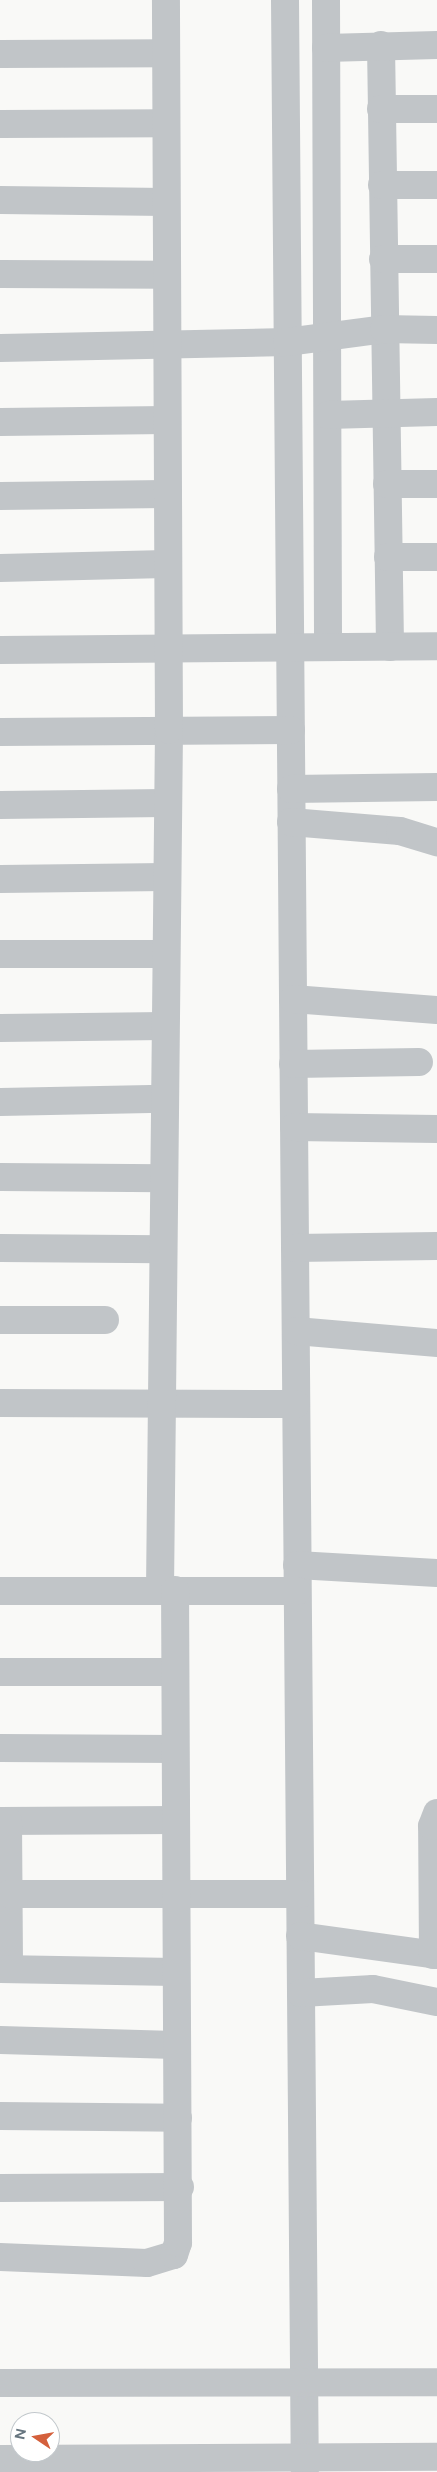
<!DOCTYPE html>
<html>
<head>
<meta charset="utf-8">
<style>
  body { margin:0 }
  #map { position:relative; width:437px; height:2472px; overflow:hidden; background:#f9f9f7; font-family:Figtree,sans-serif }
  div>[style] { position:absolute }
  .minor>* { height:28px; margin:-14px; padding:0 14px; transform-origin:14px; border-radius:14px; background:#c1c5c8 }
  span { translate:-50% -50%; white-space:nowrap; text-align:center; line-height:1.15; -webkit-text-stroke:5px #fff; paint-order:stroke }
  .north { position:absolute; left:10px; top:2412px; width:50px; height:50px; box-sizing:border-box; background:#fff; border:1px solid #c2c8cc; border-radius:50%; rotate:282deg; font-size:14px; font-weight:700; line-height:20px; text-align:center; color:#66757f }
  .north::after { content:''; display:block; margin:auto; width:18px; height:22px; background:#d4603c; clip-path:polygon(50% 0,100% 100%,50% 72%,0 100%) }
</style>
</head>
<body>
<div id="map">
  <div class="minor">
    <div style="left:285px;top:0;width:2472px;rotate:89.54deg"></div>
    <div style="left:326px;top:0;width:647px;rotate:89.82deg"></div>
    <div style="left:381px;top:45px;width:602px;rotate:89.14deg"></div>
    <div style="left:326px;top:48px;width:111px;rotate:-1.5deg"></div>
    <div style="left:0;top:54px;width:166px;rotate:-0.3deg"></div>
    <div style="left:381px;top:109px;width:56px"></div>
    <div style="left:0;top:124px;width:166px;rotate:-0.3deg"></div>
    <div style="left:382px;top:185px;width:55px"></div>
    <div style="left:0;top:200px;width:166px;rotate:0.7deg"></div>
    <div style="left:383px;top:259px;width:54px"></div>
    <div style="left:0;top:274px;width:166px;rotate:0.3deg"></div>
    <div style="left:0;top:348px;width:287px;rotate:-1.2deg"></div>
    <div style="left:287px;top:342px;width:98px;rotate:-7.6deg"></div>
    <div style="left:384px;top:329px;width:53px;rotate:1.1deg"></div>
    <div style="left:328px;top:415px;width:109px;rotate:-1.6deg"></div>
    <div style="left:0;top:422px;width:166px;rotate:-0.7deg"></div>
    <div style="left:387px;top:484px;width:50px"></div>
    <div style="left:0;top:496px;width:166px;rotate:-0.7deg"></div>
    <div style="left:388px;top:557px;width:49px"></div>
    <div style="left:0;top:568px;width:166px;rotate:-1.4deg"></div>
    <div style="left:0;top:650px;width:437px;rotate:-0.5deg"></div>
    <div style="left:0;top:732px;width:291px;rotate:-0.4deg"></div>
    <div style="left:291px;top:789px;width:146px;rotate:-0.8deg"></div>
    <div style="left:0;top:805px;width:165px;rotate:-0.7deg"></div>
    <div style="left:291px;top:822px;width:109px;rotate:4.7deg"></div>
    <div style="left:400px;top:831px;width:39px;rotate:17deg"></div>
    <div style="left:0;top:879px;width:165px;rotate:-0.7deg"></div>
    <div style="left:0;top:954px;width:164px"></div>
    <div style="left:293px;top:999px;width:144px;rotate:4.4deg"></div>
    <div style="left:0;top:1028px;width:164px;rotate:-0.7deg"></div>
    <div style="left:293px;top:1064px;width:126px;rotate:-0.9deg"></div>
    <div style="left:0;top:1102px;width:163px;rotate:-1.1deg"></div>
    <div style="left:294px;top:1127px;width:143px;rotate:0.8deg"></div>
    <div style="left:0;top:1177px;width:163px;rotate:0.4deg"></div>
    <div style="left:0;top:1248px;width:162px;rotate:0.4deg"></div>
    <div style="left:295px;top:1248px;width:142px;rotate:-0.8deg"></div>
    <div style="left:0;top:1320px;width:105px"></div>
    <div style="left:296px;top:1331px;width:142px;rotate:4.9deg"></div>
    <div style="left:0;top:1403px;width:296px;rotate:0.2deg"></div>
    <div style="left:297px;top:1565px;width:140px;rotate:3.3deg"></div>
    <div style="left:160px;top:1590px;width:860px;rotate:-89.4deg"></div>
    <div style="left:169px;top:730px;width:730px;rotate:-90.24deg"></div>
    <div style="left:0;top:1591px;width:297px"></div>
    <div style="left:0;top:1672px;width:175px"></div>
    <div style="left:0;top:1748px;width:175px;rotate:0.3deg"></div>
    <div style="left:0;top:1821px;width:175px;rotate:-0.3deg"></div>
    <div style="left:8px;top:1821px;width:148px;rotate:89.6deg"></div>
    <div style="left:9px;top:1894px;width:291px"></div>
    <div style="left:300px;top:1936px;width:138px;rotate:7.9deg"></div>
    <div style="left:433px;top:1955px;width:129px;rotate:-90.4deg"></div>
    <div style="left:432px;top:1826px;width:14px;rotate:-69deg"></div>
    <div style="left:0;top:1969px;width:175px;rotate:1deg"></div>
    <div style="left:301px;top:1993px;width:72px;rotate:-3.2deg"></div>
    <div style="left:373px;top:1989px;width:65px;rotate:11.5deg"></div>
    <div style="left:0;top:2040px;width:175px;rotate:1.6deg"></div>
    <div style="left:0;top:2116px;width:178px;rotate:0.6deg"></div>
    <div style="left:0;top:2188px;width:180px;rotate:-0.3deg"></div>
    <div style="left:0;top:2257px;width:147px;rotate:2.3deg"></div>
    <div style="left:147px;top:2263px;width:28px;rotate:-17deg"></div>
    <div style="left:174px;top:2255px;width:13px;rotate:-72deg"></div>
    <div style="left:178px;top:2243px;width:653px;rotate:-90.26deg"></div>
    <div style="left:0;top:2383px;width:437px;rotate:-0.1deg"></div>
    <div style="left:0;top:2459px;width:437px;rotate:-0.3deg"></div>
  </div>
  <div class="north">N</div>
</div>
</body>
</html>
